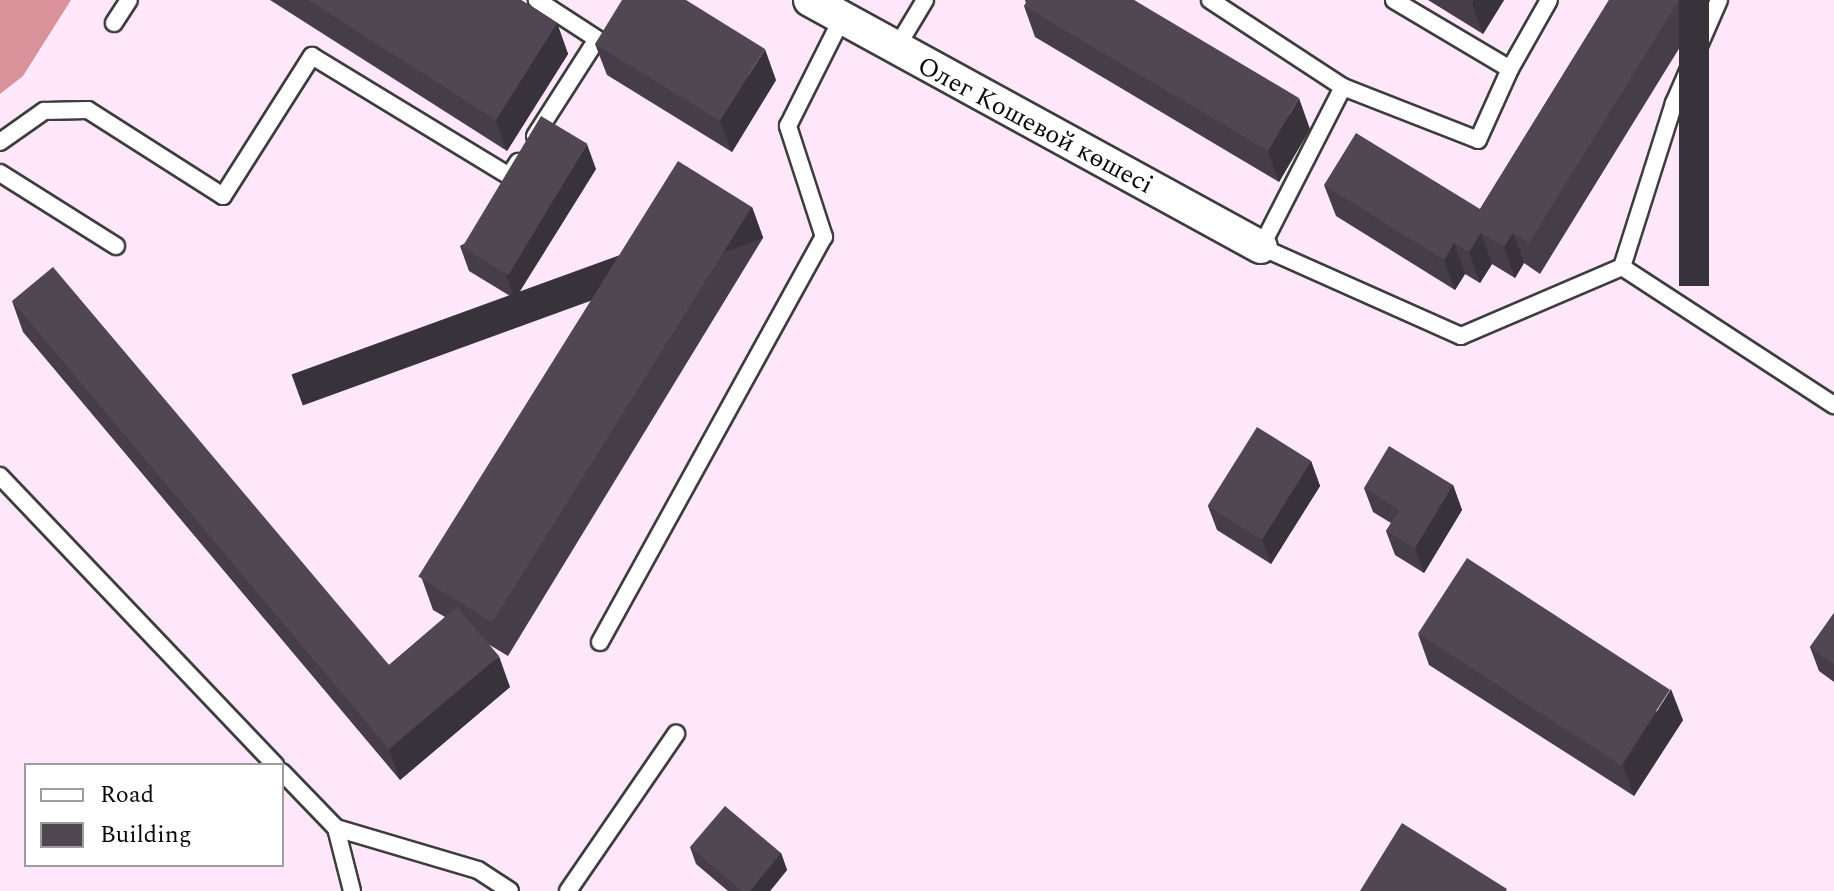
<!DOCTYPE html>
<html>
<head>
<meta charset="utf-8">
<style>
  body { margin:0 }
  #map { position:relative; width:1834px; height:891px; overflow:hidden; background:#ffe7fb; font-family:Spectral,serif }
  div>[style] { position:absolute }
  .forest>* { inset:0; background:#d99299 }
  .roads { filter:drop-shadow(2px 0 #3d3d3d) drop-shadow(-2px 0 #3d3d3d) drop-shadow(0 2px #3d3d3d) drop-shadow(0 -2px #3d3d3d) }
  .service>* { height:16px; margin:-8px; padding:0 8px; transform-origin:8px; border-radius:8px; background:#fff }
  .minor>* { height:32px; margin:-16px; padding:0 16px; transform-origin:16px; border-radius:16px; background:#fff }
  .wall>* { inset:0; background:#453d47 }
  .shaded-wall>* { inset:0; background:#38323a; transform-origin:0 0 }
  .building>* { inset:0; background:#504753; transform-origin:0 0 }
  span { translate:-50% -50%; white-space:nowrap; text-align:center; line-height:1.15; -webkit-text-stroke:8px #fff; paint-order:stroke }
  .street-label { font-size:26px; color:#0a0a0a }
  .legend { position:absolute; left:24px; top:763px; width:260px; height:104px; box-sizing:border-box; background:#fff; border:2px solid #9d9d9d; margin:0; padding:10px 14px; list-style:none; font-size:24px; color:#0a0a0a }
  .legend li { display:flex; align-items:center; gap:16px; height:40px }
  .legend b { width:40px; border:2px solid #9d9d9d }
</style>
</head>
<body>
<div id="map">
  <div class="forest">
    <div style="clip-path:polygon(0 0,71px 0,23px 76px,0 94px)"></div>
  </div>
  <div class="roads">
    <div class="service">
      <div style="left:1210px;top:0;width:159px;rotate:33.2deg"></div>
      <div style="left:1343px;top:87px;width:145px;rotate:21.4deg"></div>
      <div style="left:1478px;top:140px;width:78px;rotate:-65.7deg"></div>
      <div style="left:1510px;top:69px;width:135px;rotate:-149.3deg"></div>
      <div style="left:114px;top:23px;width:27px;rotate:-57deg"></div>
      <div style="left:895px;top:50px;width:58px;rotate:-59deg"></div>
      <div style="left:1510px;top:69px;width:79px;rotate:-60.5deg"></div>
      <div style="left:1343px;top:87px;width:180px;rotate:117.1deg"></div>
      <div style="left:1261px;top:247px;width:219px;rotate:24deg"></div>
      <div style="left:1461px;top:336px;width:175px;rotate:-23.2deg"></div>
      <div style="left:1622px;top:267px;width:253px;rotate:33.1deg"></div>
      <div style="left:535px;top:136px;width:115px;rotate:-57.4deg"></div>
      <div style="left:597px;top:39px;width:72px;rotate:-147deg"></div>
      <div style="left:0;top:142px;width:54px;rotate:-35.2deg"></div>
      <div style="left:44px;top:111px;width:44px;rotate:-1.3deg"></div>
      <div style="left:88px;top:110px;width:160px;rotate:32.5deg"></div>
      <div style="left:223px;top:196px;width:166px;rotate:-57.6deg"></div>
      <div style="left:312px;top:56px;width:231px;rotate:31.3deg"></div>
      <div style="left:509px;top:176px;width:17px;rotate:-57deg"></div>
      <div style="left:0;top:173px;width:137px;rotate:32.2deg"></div>
      <div style="left:1622px;top:267px;width:172px;rotate:-72.4deg"></div>
      <div style="left:1674px;top:103px;width:112px;rotate:-66.4deg"></div>
      <div style="left:0;top:476px;width:399px;rotate:46.4deg"></div>
      <div style="left:600px;top:642px;width:463px;rotate:-61.1deg"></div>
      <div style="left:824px;top:237px;width:117px;rotate:-108deg"></div>
      <div style="left:788px;top:126px;width:121px;rotate:-63.4deg"></div>
      <div style="left:282px;top:772px;width:78px;rotate:46deg"></div>
      <div style="left:336px;top:828px;width:148px;rotate:16.5deg"></div>
      <div style="left:478px;top:870px;width:38px;rotate:33deg"></div>
      <div style="left:336px;top:828px;width:65px;rotate:75.7deg"></div>
      <div style="left:568px;top:891px;width:191px;rotate:-55.5deg"></div>
    </div>
    <div class="minor">
      <div style="left:810px;top:0;width:514px;rotate:28.71deg"></div>
    </div>
  </div>
  <div class="wall">
    <div style="clip-path:polygon(270px 0,521px 0,557px 23px,568px 54px,507px 151px)"></div>
    <div style="clip-path:polygon(1025px 0,1134px 0,1310px 129px,1279px 182px,1035px 37px,1024px 6px,1026px 3px)"></div>
    <div style="clip-path:polygon(1428px 0,1504px 0,1483px 34px)"></div>
    <div style="clip-path:polygon(1609px 0,1709px 0,1540px 274px,1524px 263px,1515px 278px,1492px 264px,1480px 283px,1465px 274px,1455px 290px,1336px 216px,1324px 185px,1480px 209px)"></div>
    <div style="clip-path:polygon(595px 44px,776px 80px,732px 152px,607px 75px)"></div>
    <div style="clip-path:polygon(596px 169px,515px 299px,469px 271px,460px 246px)"></div>
    <div style="clip-path:polygon(752px 207px,763px 238px,508px 656px,488px 644px,510px 687px,400px 780px,23px 332px,12px 301px,389px 665px,445px 617px,433px 610px,422px 579px)"></div>
    <div style="clip-path:polygon(1311px 461px,1320px 486px,1271px 564px,1217px 530px,1208px 506px)"></div>
    <div style="clip-path:polygon(1453px 485px,1462px 510px,1424px 573px,1395px 555px,1386px 531px,1391px 523px,1373px 512px,1364px 488px)"></div>
    <div style="clip-path:polygon(1834px 613px,1834px 682px,1819px 671px,1810px 647px)"></div>
    <div style="clip-path:polygon(1418px 634px,1683px 720px,1634px 796px,1429px 665px)"></div>
    <div style="clip-path:polygon(690px 847px,781px 853px,787px 870px,770px 891px,728px 891px,696px 864px)"></div>
  </div>
  <div class="shaded-wall">
    <div style="clip-path:polygon(1474px 0,1504px 0,1483px 34px,1472px 3px)"></div>
    <div style="left:1679px;top:0;width:30px;height:286px"></div>
    <div style="clip-path:polygon(557px 23px,568px 54px,507px 151px,496px 120px)"></div>
    <div style="clip-path:polygon(765px 49px,776px 80px,732px 152px,720px 121px)"></div>
    <div style="clip-path:polygon(1299px 98px,1310px 129px,1279px 182px,1268px 151px)"></div>
    <div style="clip-path:polygon(587px 144px,596px 169px,515px 299px,506px 275px)"></div>
    <div style="left:752px;top:207px;width:33px;height:490px;rotate:70deg"></div>
    <div style="clip-path:polygon(1481px 233px,1492px 264px,1480px 283px,1469px 252px)"></div>
    <div style="clip-path:polygon(1513px 233px,1524px 263px,1515px 278px,1504px 247px)"></div>
    <div style="clip-path:polygon(1454px 243px,1465px 274px,1455px 290px,1444px 260px)"></div>
    <div style="clip-path:polygon(1311px 461px,1320px 486px,1271px 564px,1262px 539px)"></div>
    <div style="clip-path:polygon(1453px 485px,1462px 510px,1424px 573px,1415px 548px)"></div>
    <div style="clip-path:polygon(499px 656px,510px 687px,400px 780px,389px 749px)"></div>
    <div style="clip-path:polygon(1671px 689px,1683px 720px,1634px 796px,1623px 765px)"></div>
    <div style="clip-path:polygon(781px 853px,787px 870px,770px 891px,750px 891px)"></div>
  </div>
  <div class="building">
    <div style="clip-path:polygon(308px 0,521px 0,557px 23px,496px 120px)"></div>
    <div style="clip-path:polygon(622px 0,686px 0,765px 49px,720px 121px,595px 44px)"></div>
    <div style="clip-path:polygon(1028px 0,1134px 0,1299px 98px,1268px 151px,1024px 6px)"></div>
    <div style="clip-path:polygon(1609px 0,1679px 0,1529px 243px,1513px 233px,1504px 247px,1481px 233px,1469px 252px,1454px 243px,1444px 260px,1324px 185px,1356px 133px,1480px 209px)"></div>
    <div style="left:541px;top:116px;width:54px;height:153px;rotate:31deg"></div>
    <div style="left:678px;top:161px;width:87px;height:490px;rotate:32deg"></div>
    <div style="clip-path:polygon(53px 267px,389px 665px,457px 607px,499px 656px,389px 749px,12px 301px)"></div>
    <div style="left:1257px;top:427px;width:64px;height:93px;rotate:32deg"></div>
    <div style="clip-path:polygon(1389px 446px,1453px 485px,1415px 548px,1386px 531px,1399px 510px,1364px 488px)"></div>
    <div style="left:1467px;top:558px;width:242px;height:90px;rotate:33deg"></div>
    <div style="clip-path:polygon(1834px 613px,1834px 664px,1810px 647px)"></div>
    <div style="clip-path:polygon(725px 806px,781px 853px,750px 891px,742px 891px,690px 847px)"></div>
    <div style="clip-path:polygon(1402px 823px,1507px 889px,1506px 891px,1360px 891px)"></div>
  </div>
  <div class="street-label">
    <span style="left:1035px;top:126px;rotate:28deg">Олег Кошевой көшесі</span>
  </div>
  <ul class="legend">
  <li><b style="height:10px;background:#fff"></b>Road</li>
  <li><b style="height:22px;background:#504753"></b>Building</li>
  </ul>
</div>
</body>
</html>
